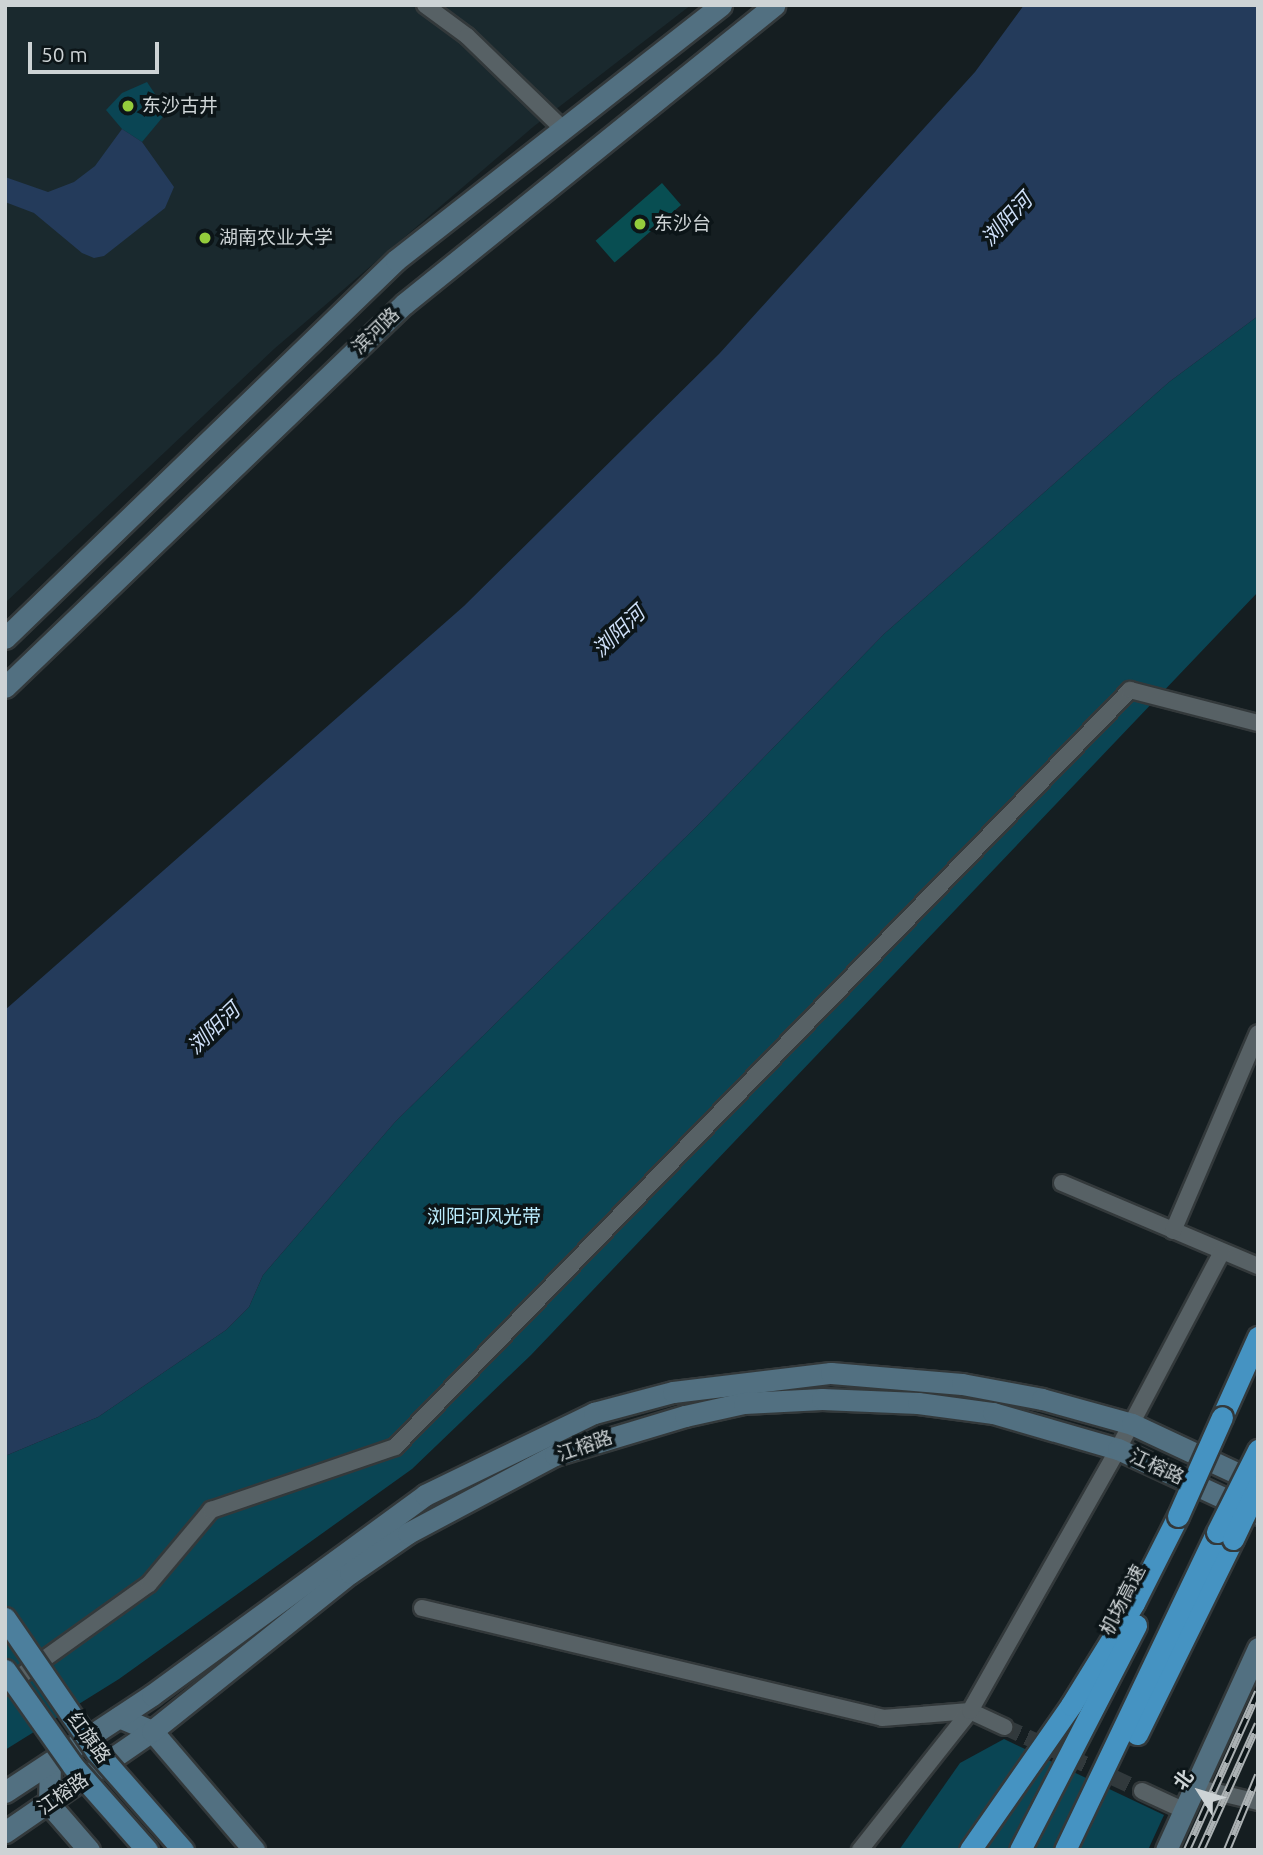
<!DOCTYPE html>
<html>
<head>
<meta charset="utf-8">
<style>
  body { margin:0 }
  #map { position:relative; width:1263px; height:1855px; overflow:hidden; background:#151e21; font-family:Ubuntu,"Noto Sans SC",sans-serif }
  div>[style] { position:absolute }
  .built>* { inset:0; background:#1a292e }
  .green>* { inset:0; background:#0a4554 }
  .water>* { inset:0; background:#243b5b }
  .building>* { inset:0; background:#084e52; transform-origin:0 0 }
  .street-tunnel>* { height:16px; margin-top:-8px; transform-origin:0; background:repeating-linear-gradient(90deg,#31393c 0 16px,transparent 0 24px) }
  .roads { filter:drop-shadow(2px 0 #33393b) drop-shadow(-2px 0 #33393b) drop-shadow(0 2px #33393b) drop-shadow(0 -2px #33393b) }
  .street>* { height:16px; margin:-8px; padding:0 8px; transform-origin:8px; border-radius:8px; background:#576165 }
  .secondary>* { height:21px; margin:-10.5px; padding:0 10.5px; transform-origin:10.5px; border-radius:10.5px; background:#527081 }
  .highway>* { height:21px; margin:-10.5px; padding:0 10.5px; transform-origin:10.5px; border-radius:10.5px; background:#4593c2 }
  .rail>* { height:8px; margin-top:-4px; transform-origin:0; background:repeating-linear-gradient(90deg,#0c1518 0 16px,#abb1b3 0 32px); box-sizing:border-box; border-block:2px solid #abb1b3 }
  .bridges { filter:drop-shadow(2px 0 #33393b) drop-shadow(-2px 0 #33393b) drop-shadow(0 2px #33393b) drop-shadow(0 -2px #33393b) }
  .primary-bridge>* { height:21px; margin:-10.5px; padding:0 10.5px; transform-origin:10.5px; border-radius:10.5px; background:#4c7f9d }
  .highway-bridge>* { height:21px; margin:-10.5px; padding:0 10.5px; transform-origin:10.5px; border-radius:10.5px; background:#4593c2 }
  .dots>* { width:19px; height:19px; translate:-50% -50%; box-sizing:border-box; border:4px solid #0c1518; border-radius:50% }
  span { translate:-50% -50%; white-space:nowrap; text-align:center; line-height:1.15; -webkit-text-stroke:7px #0c1518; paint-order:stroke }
  .poi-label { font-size:19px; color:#cdd3d5 }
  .left { translate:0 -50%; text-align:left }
  .street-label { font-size:19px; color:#cdd3d5 }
  .park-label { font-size:19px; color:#bbecfd }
  .water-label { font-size:21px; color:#cedff7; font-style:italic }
  .frame { position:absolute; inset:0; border:7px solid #cdd3d5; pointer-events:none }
  .north { position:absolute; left:1165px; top:1757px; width:70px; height:70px; -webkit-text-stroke:5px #0c1518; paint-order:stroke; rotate:307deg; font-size:19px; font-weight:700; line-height:28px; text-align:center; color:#cdd3d5 }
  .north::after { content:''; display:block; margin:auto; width:24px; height:32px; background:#cdd3d5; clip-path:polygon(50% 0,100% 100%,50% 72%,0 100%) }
  .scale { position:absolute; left:28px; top:42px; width:131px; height:32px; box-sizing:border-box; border:4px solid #cdd3d5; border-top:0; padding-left:9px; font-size:21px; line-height:24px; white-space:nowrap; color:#cdd3d5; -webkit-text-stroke:5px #0c1518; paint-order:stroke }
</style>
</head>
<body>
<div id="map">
  <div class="built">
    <div style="clip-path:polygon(5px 5px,691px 5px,533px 127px,274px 349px,5px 603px)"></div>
  </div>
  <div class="green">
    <div style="clip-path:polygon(147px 82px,167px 112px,142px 142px,122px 129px,106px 110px,122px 93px)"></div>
    <div style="clip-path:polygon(1258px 316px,1258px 592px,531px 1355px,412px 1469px,119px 1679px,5px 1750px,5px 1456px,98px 1417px,226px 1330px,249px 1307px,263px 1275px,395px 1122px,699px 824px,884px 634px,1169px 382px)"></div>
    <div style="clip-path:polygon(1004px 1739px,1164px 1815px,1148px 1850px,899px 1850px,960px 1763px)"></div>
  </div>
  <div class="water">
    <div style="clip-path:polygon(1024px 5px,1258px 5px,1258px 316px,1169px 382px,884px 634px,699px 824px,395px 1122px,263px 1275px,249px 1307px,226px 1330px,98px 1417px,5px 1456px,5px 1010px,464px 606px,719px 354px,975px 72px)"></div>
    <div style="clip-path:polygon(122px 129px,142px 142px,174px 187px,165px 208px,104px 256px,94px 258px,82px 253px,34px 213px,5px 202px,5px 177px,48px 192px,74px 182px,95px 166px)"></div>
  </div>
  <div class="building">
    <div style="left:662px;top:183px;width:29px;height:88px;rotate:49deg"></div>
  </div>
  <div class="street-tunnel">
    <div style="left:1005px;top:1727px;width:151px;rotate:25deg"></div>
  </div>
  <div class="roads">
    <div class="street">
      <div style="left:425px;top:5px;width:52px;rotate:36.4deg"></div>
      <div style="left:467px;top:36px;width:134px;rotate:44.1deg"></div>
      <div style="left:1062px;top:1183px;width:213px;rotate:23deg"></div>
      <div style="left:1173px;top:1231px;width:215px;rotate:-66.8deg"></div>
      <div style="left:422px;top:1608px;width:473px;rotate:13.4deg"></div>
      <div style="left:882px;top:1718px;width:88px;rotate:-4.5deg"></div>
      <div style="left:970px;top:1711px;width:38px;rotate:25deg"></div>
      <div style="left:5px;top:1687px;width:177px;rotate:-35.6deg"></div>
      <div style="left:149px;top:1584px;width:97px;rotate:-50deg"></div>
      <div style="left:211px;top:1510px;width:194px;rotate:-18.9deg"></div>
      <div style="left:395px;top:1447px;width:1055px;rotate:-45.84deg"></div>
      <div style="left:1130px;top:690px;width:132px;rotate:14.5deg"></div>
      <div style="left:1195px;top:1787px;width:65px;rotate:13.4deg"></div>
      <div style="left:1142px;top:1791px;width:47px;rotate:24.9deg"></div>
      <div style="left:860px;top:1850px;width:177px;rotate:-51.6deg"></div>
      <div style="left:970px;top:1711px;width:301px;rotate:-60.5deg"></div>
      <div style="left:1118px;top:1449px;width:223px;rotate:-62.2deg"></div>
    </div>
    <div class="secondary">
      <div style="left:5px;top:638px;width:544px;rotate:-44.03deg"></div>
      <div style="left:396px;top:260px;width:413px;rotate:-38.1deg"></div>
      <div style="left:5px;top:687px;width:553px;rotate:-43.83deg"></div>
      <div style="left:404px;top:304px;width:476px;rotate:-38.9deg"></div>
      <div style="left:119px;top:1717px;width:36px;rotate:23deg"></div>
      <div style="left:152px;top:1731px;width:157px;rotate:49.4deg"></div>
      <div style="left:50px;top:1763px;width:41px;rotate:91.4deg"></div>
      <div style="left:49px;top:1804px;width:61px;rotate:49deg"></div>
      <div style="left:5px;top:1792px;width:176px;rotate:-33.4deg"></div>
      <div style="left:152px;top:1695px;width:338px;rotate:-36.2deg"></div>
      <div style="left:425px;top:1495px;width:188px;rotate:-25.9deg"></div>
      <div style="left:594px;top:1413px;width:82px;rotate:-14.9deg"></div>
      <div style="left:673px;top:1392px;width:159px;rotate:-6.9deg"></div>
      <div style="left:831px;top:1373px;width:131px;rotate:4.8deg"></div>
      <div style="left:962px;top:1384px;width:81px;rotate:10.6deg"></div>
      <div style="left:1042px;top:1399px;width:93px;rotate:15.5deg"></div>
      <div style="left:1132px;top:1424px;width:139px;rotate:25.1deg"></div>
      <div style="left:5px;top:1832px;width:178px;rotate:-34.5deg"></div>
      <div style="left:152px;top:1731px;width:253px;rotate:-38.6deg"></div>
      <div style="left:350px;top:1573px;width:70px;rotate:-34.6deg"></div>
      <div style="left:408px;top:1533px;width:166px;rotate:-28deg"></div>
      <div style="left:555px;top:1455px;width:136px;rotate:-16.7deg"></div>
      <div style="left:685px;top:1416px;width:60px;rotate:-12.4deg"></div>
      <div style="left:744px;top:1403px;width:78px;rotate:-2.9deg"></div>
      <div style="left:822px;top:1399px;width:96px;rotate:2.4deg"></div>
      <div style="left:918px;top:1403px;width:76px;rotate:7.6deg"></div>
      <div style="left:993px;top:1413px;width:130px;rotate:16.1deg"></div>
      <div style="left:1118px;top:1449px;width:154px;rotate:24.9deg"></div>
      <div style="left:1166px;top:1850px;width:222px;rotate:-65.5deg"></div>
    </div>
    <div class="highway">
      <div style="left:1222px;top:1417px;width:88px;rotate:-65.8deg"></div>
      <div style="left:1137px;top:1734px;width:217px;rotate:-63.8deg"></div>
      <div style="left:970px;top:1850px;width:177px;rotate:-55.1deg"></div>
      <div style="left:1071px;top:1705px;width:120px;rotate:-58.3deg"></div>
      <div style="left:1134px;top:1603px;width:97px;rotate:-63.2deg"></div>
      <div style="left:1020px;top:1850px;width:253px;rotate:-62.7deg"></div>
      <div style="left:1065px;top:1850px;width:352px;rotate:-64.5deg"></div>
    </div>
  </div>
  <div class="rail">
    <div style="left:1187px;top:1850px;width:173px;rotate:-65.8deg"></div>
    <div style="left:1201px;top:1850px;width:138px;rotate:-65.7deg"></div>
    <div style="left:1227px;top:1850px;width:81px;rotate:-67.5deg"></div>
  </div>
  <div class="bridges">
    <div class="primary-bridge">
      <div style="left:5px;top:1618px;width:161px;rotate:55.6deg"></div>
      <div style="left:96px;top:1751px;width:132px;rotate:48.7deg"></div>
      <div style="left:5px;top:1670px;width:118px;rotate:54.7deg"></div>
      <div style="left:73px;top:1766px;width:112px;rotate:48.6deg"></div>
    </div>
    <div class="highway-bridge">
      <div style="left:1178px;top:1516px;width:108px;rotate:-66deg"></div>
      <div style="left:1217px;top:1532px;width:92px;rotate:-63.4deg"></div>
      <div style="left:1233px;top:1539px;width:59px;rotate:-64.7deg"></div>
    </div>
  </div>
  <div class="dots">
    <div style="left:128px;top:106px;background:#94cc3c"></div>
    <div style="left:640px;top:224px;background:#94cc3c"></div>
    <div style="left:205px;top:238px;background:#94cc3c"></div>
  </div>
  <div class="poi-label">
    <span class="left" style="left:142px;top:106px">东沙古井</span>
    <span class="left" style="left:654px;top:224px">东沙台</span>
    <span class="left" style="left:219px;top:238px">湖南农业大学</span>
  </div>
  <div class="street-label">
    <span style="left:376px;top:331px;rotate:-44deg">滨河路</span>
    <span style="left:585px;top:1446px;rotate:-19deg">江榕路</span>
    <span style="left:1157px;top:1467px;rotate:25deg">江榕路</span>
    <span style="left:1123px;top:1600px;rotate:-63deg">机场高速</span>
    <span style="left:89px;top:1738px;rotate:54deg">红旗路</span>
    <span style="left:63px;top:1794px;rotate:-35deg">江榕路</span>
  </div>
  <div class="park-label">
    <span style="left:484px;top:1217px">浏阳河风光带</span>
  </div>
  <div class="water-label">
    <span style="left:1006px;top:219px;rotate:-47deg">浏阳河</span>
    <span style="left:618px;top:631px;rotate:-44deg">浏阳河</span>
    <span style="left:213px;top:1028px;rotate:-44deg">浏阳河</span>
  </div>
  <div class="frame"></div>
  <div class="north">北</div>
  <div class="scale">50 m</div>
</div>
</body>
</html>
